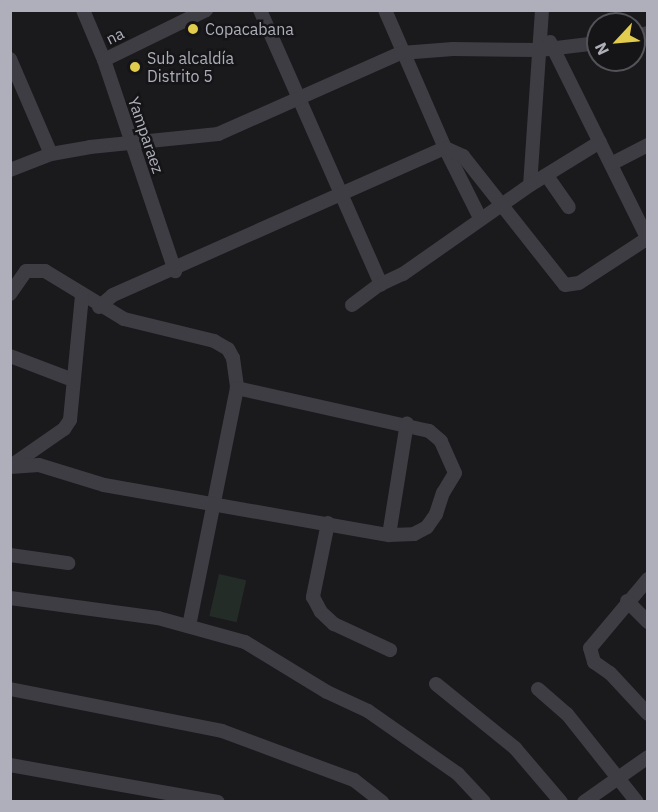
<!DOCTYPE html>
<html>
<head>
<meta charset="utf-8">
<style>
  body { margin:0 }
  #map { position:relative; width:658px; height:812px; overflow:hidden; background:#1a1a1c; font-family:"IBM Plex Sans",sans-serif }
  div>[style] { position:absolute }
  .green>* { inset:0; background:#242c27; transform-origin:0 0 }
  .minor>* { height:14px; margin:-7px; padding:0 7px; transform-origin:7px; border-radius:7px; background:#3e3d43 }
  .dots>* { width:16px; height:16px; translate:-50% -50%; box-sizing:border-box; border:3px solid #151517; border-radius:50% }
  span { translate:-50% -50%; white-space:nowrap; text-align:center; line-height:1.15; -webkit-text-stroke:5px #151517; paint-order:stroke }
  .poi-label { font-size:16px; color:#aeafba }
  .left { translate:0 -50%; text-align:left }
  .street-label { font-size:16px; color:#aeafba }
  .frame { position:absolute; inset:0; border:12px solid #aeafba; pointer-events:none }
  .north { position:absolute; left:586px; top:12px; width:60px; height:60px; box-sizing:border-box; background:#151517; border:2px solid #525358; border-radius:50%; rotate:244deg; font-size:16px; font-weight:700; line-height:24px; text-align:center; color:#aeafba }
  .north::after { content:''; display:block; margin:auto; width:21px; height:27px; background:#e1cc4d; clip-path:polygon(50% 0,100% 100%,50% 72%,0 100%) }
</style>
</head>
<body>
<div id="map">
  <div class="green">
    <div style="left:219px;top:574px;width:28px;height:43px;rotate:13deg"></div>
  </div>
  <div class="minor">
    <div style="left:83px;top:10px;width:54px;rotate:67.2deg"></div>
    <div style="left:104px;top:60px;width:223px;rotate:71.4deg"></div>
    <div style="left:260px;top:10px;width:300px;rotate:66.2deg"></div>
    <div style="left:385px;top:10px;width:150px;rotate:66.5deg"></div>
    <div style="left:445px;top:148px;width:78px;rotate:63.4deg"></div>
    <div style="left:542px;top:10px;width:175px;rotate:93.9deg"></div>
    <div style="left:530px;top:185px;width:82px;rotate:-31.6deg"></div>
    <div style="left:634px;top:36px;width:14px;rotate:-12deg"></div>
    <div style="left:550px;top:42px;width:220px;rotate:63.6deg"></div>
    <div style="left:10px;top:59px;width:103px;rotate:66.7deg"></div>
    <div style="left:104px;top:60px;width:114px;rotate:-26.1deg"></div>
    <div style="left:611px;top:164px;width:42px;rotate:-27.2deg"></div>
    <div style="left:10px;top:170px;width:44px;rotate:-21.3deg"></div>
    <div style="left:51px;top:154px;width:40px;rotate:-10deg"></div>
    <div style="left:90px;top:147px;width:129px;rotate:-5.8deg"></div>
    <div style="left:218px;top:134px;width:200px;rotate:-23.9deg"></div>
    <div style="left:401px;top:53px;width:52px;rotate:-4.4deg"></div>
    <div style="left:453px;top:49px;width:87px;rotate:0.7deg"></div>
    <div style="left:540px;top:50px;width:58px;rotate:-6.9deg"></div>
    <div style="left:547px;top:176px;width:38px;rotate:55deg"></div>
    <div style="left:10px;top:294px;width:28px;rotate:-55deg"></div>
    <div style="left:26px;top:271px;width:19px"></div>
    <div style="left:45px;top:271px;width:92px;rotate:31.3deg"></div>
    <div style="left:124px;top:319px;width:93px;rotate:13.7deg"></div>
    <div style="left:214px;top:341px;width:16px;rotate:30deg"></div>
    <div style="left:228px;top:349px;width:10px;rotate:61deg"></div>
    <div style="left:233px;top:358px;width:30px;rotate:82deg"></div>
    <div style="left:237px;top:388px;width:243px;rotate:101.4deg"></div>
    <div style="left:352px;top:305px;width:34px;rotate:-37deg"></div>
    <div style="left:379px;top:285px;width:26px;rotate:-25deg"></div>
    <div style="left:403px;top:274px;width:155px;rotate:-35deg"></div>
    <div style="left:99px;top:307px;width:18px;rotate:-41deg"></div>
    <div style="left:113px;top:295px;width:363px;rotate:-23.9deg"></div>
    <div style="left:445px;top:148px;width:20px;rotate:24deg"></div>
    <div style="left:463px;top:156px;width:164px;rotate:51.7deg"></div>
    <div style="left:565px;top:285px;width:14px;rotate:-8deg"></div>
    <div style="left:579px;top:283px;width:82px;rotate:-33.1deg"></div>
    <div style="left:10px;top:356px;width:67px;rotate:20.9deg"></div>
    <div style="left:15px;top:463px;width:60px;rotate:-34.8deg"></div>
    <div style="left:64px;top:429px;width:11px;rotate:-56deg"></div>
    <div style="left:70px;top:420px;width:125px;rotate:-84.5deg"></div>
    <div style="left:10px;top:467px;width:29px;rotate:-4deg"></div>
    <div style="left:39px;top:465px;width:68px;rotate:17.1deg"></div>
    <div style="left:104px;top:485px;width:289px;rotate:10deg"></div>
    <div style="left:389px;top:535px;width:25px;rotate:-2deg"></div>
    <div style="left:414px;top:534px;width:15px;rotate:-28deg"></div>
    <div style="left:427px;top:527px;width:16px;rotate:-55deg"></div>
    <div style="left:436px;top:514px;width:22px;rotate:-72deg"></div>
    <div style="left:443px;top:493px;width:23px;rotate:-59deg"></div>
    <div style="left:455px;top:473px;width:35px;rotate:-114deg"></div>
    <div style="left:441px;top:441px;width:16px;rotate:-140deg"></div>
    <div style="left:429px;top:431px;width:197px;rotate:-167.4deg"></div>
    <div style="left:328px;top:523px;width:76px;rotate:101.5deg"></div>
    <div style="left:313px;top:597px;width:17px;rotate:62deg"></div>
    <div style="left:321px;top:612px;width:18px;rotate:43deg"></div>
    <div style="left:334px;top:624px;width:62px;rotate:24.9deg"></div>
    <div style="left:389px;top:535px;width:113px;rotate:-80.9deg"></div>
    <div style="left:10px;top:555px;width:59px;rotate:7.9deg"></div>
    <div style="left:648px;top:579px;width:90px;rotate:130deg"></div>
    <div style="left:590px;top:648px;width:15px;rotate:74deg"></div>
    <div style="left:594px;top:662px;width:19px;rotate:35deg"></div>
    <div style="left:610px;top:673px;width:56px;rotate:47.2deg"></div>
    <div style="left:10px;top:598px;width:149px;rotate:7.7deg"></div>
    <div style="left:158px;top:618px;width:90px;rotate:15.4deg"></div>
    <div style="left:245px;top:642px;width:96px;rotate:31.4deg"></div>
    <div style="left:327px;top:692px;width:45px;rotate:24.9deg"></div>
    <div style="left:368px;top:711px;width:110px;rotate:35deg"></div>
    <div style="left:458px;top:774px;width:38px;rotate:47deg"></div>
    <div style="left:627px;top:601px;width:30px;rotate:45deg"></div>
    <div style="left:436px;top:684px;width:102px;rotate:39deg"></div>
    <div style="left:515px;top:748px;width:71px;rotate:49.6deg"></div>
    <div style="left:10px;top:689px;width:216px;rotate:11.2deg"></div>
    <div style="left:222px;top:731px;width:141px;rotate:20.4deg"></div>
    <div style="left:354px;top:780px;width:36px;rotate:38deg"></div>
    <div style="left:538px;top:689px;width:38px;rotate:41deg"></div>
    <div style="left:567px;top:714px;width:112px;rotate:51.5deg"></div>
    <div style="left:10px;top:765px;width:211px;rotate:10.1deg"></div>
    <div style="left:584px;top:802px;width:78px;rotate:-35.1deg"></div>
  </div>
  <div class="dots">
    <div style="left:193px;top:29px;background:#e1cc4d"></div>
    <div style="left:135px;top:67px;background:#e1cc4d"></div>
  </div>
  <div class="poi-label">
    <span class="left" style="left:205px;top:29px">Copacabana</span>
    <span class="left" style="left:147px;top:67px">Sub alcaldía<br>Distrito 5</span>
  </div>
  <div class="street-label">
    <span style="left:115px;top:36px;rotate:-26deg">na</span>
    <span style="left:146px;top:135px;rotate:71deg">Yamparaez</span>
  </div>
  <div class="frame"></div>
  <div class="north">N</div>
</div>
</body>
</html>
